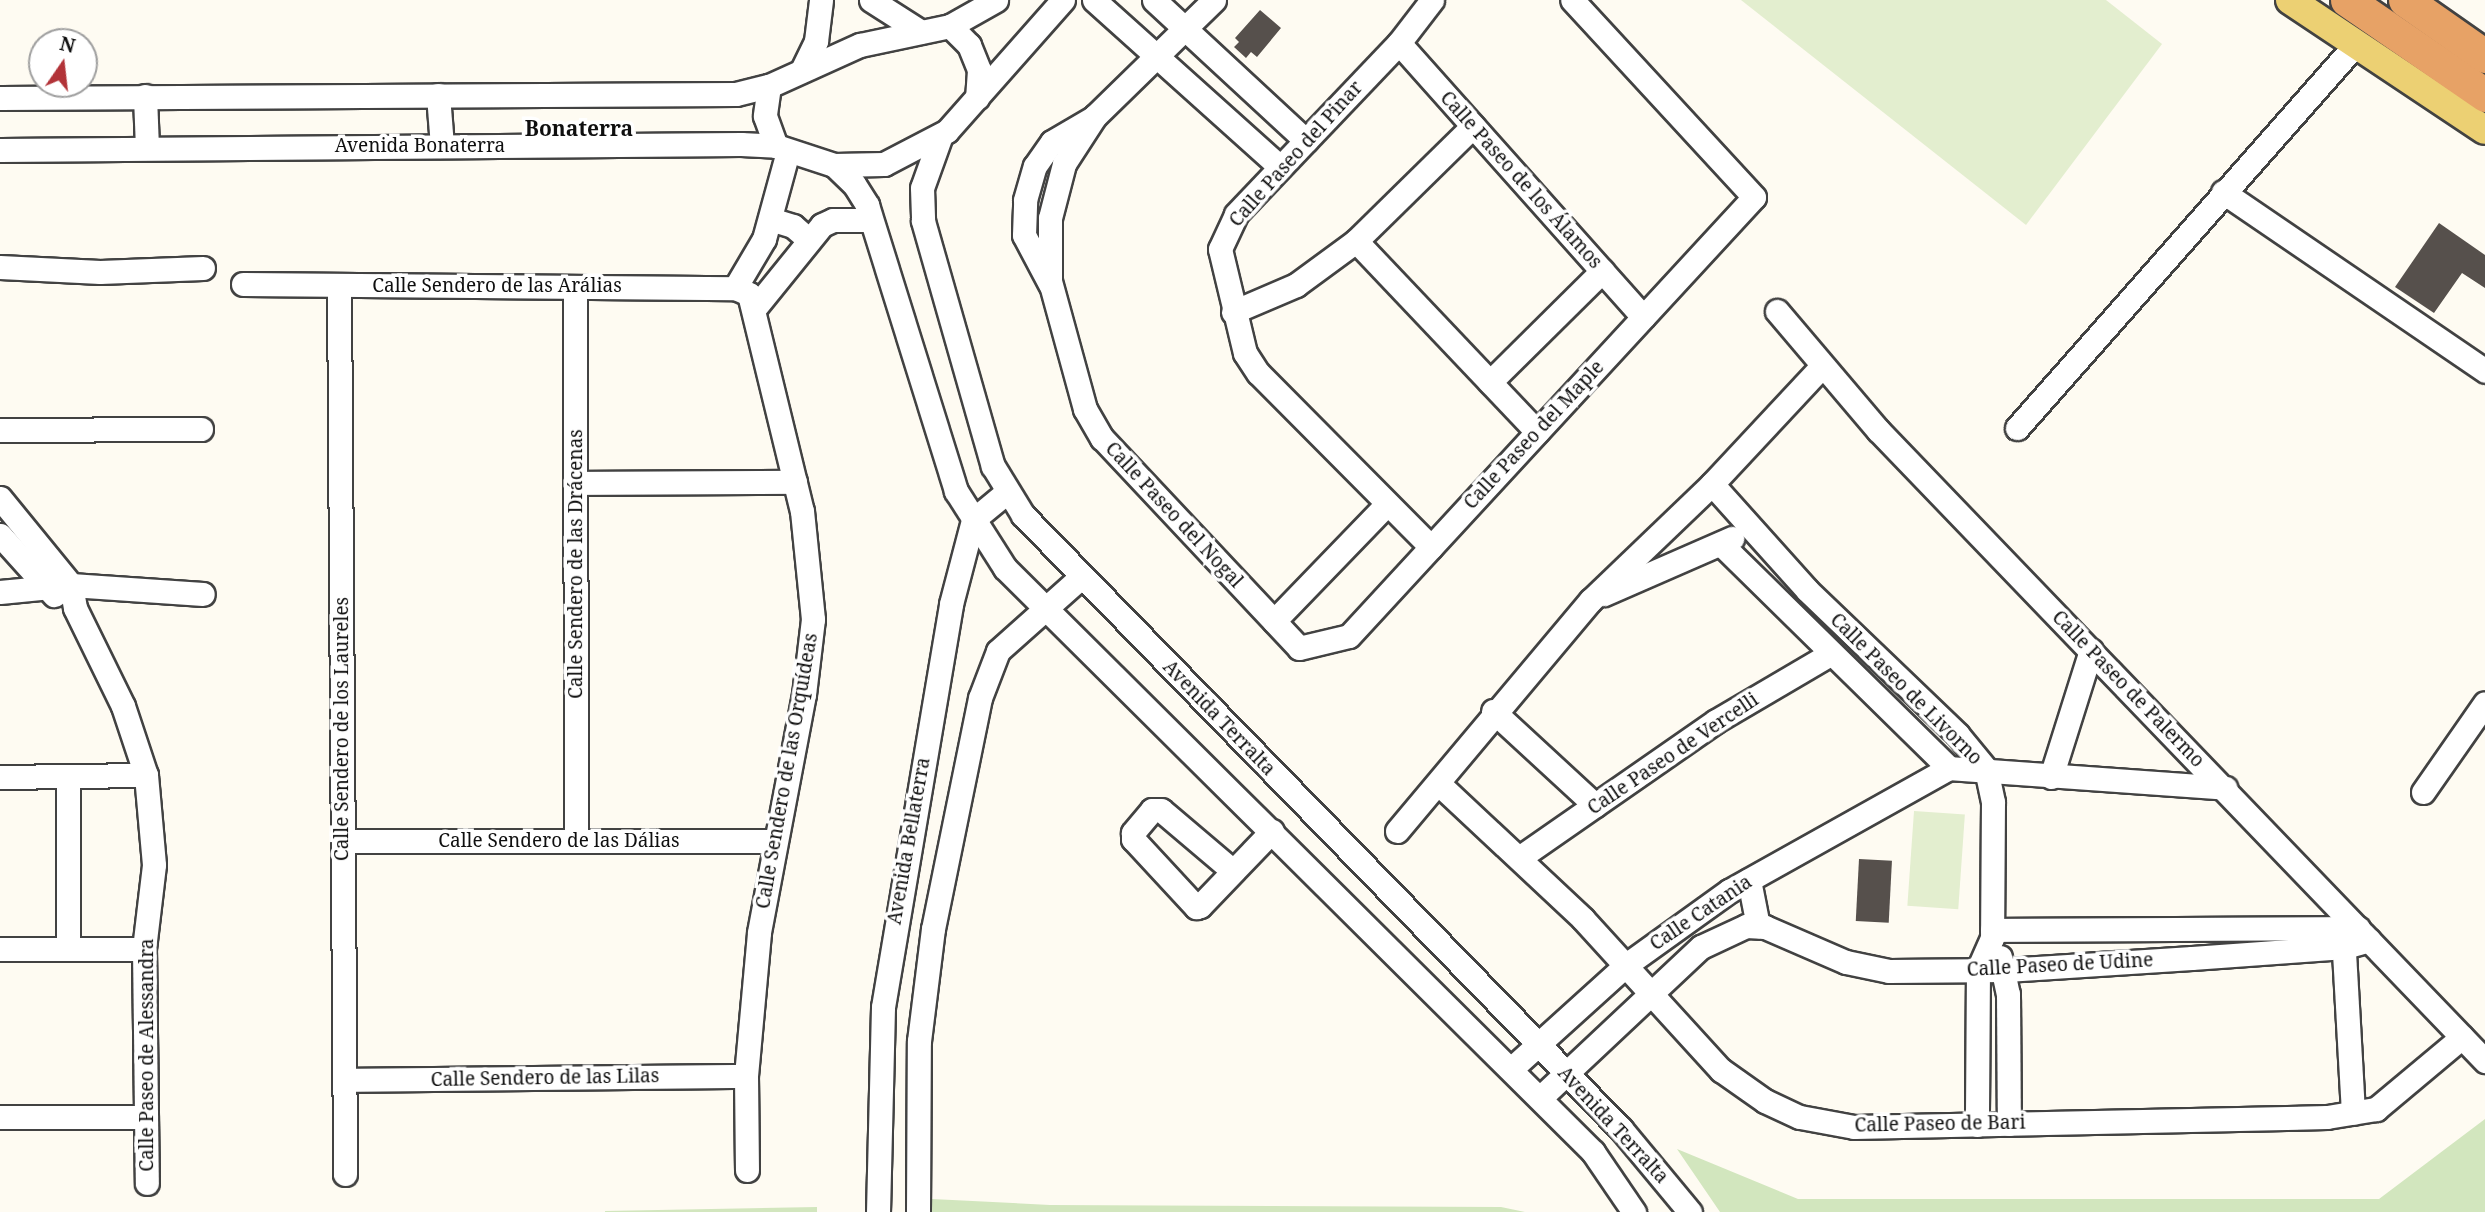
<!DOCTYPE html>
<html>
<head>
<meta charset="utf-8">
<style>
  body { margin:0 }
  #map { position:relative; width:2485px; height:1212px; overflow:hidden; background:#fefbf2; font-family:"Noto Serif",serif }
  div>[style] { position:absolute }
  .green>* { inset:0; background:#d2e6be }
  .pitch>* { inset:0; background:#e3eecf; transform-origin:0 0 }
  .building>* { inset:0; background:#56504c; transform-origin:0 0 }
  .roads { filter:drop-shadow(2px 0 #424242) drop-shadow(-2px 0 #424242) drop-shadow(0 2px #424242) drop-shadow(0 -2px #424242) }
  .minor>* { height:23px; margin:-11.5px; padding:0 11.5px; transform-origin:11.5px; border-radius:11.5px; background:#fff }
  .major>* { height:28px; margin:-14px; padding:0 14px; transform-origin:14px; border-radius:14px; background:#ecd073 }
  .highway>* { height:33px; margin:-16.5px; padding:0 16.5px; transform-origin:16.5px; border-radius:16.5px; background:#e7a266 }
  span { translate:-50% -50%; white-space:nowrap; text-align:center; line-height:1.15; -webkit-text-stroke:7px #fff; paint-order:stroke }
  .street-label { font-size:19px; color:#0f0f0f }
  .neighbourhood-label { font-size:21px; color:#0f0f0f; font-weight:700 }
  .north { position:absolute; left:28px; top:28px; width:70px; height:70px; box-sizing:border-box; background:#fff; border:2px solid #9f9f9f; border-radius:50%; rotate:14deg; font-size:19px; font-weight:700; line-height:28px; text-align:center; color:#0f0f0f }
  .north::after { content:''; display:block; margin:auto; width:24px; height:32px; background:#b23338; clip-path:polygon(50% 0,100% 100%,50% 72%,0 100%) }
</style>
</head>
<body>
<div id="map">
  <div class="green">
    <div style="clip-path:polygon(2485px 1119px,2485px 1212px,1720px 1212px,1677px 1149px,1798px 1199px,2379px 1199px)"></div>
    <div style="clip-path:polygon(932px 1199px,1050px 1205px,1501px 1207px,1525px 1212px,932px 1212px)"></div>
    <div style="clip-path:polygon(817px 1207px,817px 1212px,605px 1212px,605px 1211px)"></div>
  </div>
  <div class="pitch">
    <div style="clip-path:polygon(1741px 0,2106px 0,2162px 44px,2026px 225px)"></div>
    <div style="left:1914px;top:811px;width:51px;height:95px;rotate:4deg"></div>
  </div>
  <div class="building">
    <div style="clip-path:polygon(1260px 10px,1281px 28px,1257px 57px,1251px 52px,1246px 58px,1234px 47px,1239px 42px,1235px 38px)"></div>
    <div style="clip-path:polygon(2439px 223px,2485px 255px,2485px 288px,2462px 273px,2434px 313px,2395px 287px)"></div>
    <div style="left:1859px;top:859px;width:33px;height:62px;rotate:3deg"></div>
  </div>
  <div class="roads">
    <div class="minor">
      <div style="left:871px;top:0;width:59px;rotate:32.6deg"></div>
      <div style="left:1094px;top:0;width:250px;rotate:41.9deg"></div>
      <div style="left:1154px;top:0;width:207px;rotate:42.8deg"></div>
      <div style="left:1214px;top:0;width:166px;rotate:135.7deg"></div>
      <div style="left:1095px;top:116px;width:57px;rotate:122.9deg"></div>
      <div style="left:1064px;top:164px;width:56px;rotate:104.5deg"></div>
      <div style="left:1050px;top:218px;width:63px;rotate:90deg"></div>
      <div style="left:1050px;top:281px;width:133px;rotate:74.7deg"></div>
      <div style="left:1085px;top:409px;width:34px;rotate:60deg"></div>
      <div style="left:1102px;top:438px;width:288px;rotate:46.8deg"></div>
      <div style="left:1299px;top:648px;width:51px;rotate:-13.5deg"></div>
      <div style="left:1349px;top:636px;width:597px;rotate:-47.31deg"></div>
      <div style="left:1754px;top:197px;width:268px;rotate:-132.7deg"></div>
      <div style="left:950px;top:26px;width:27px;rotate:45deg"></div>
      <div style="left:969px;top:45px;width:27px;rotate:68deg"></div>
      <div style="left:979px;top:70px;width:28px;rotate:94deg"></div>
      <div style="left:1399px;top:43px;width:367px;rotate:48.3deg"></div>
      <div style="left:803px;top:68px;width:30px;rotate:-64deg"></div>
      <div style="left:816px;top:41px;width:41px;rotate:-83deg"></div>
      <div style="left:769px;top:86px;width:30px;rotate:98deg"></div>
      <div style="left:765px;top:116px;width:32px;rotate:70deg"></div>
      <div style="left:438px;top:95px;width:51px;rotate:85.5deg"></div>
      <div style="left:145px;top:96px;width:52px;rotate:87.8deg"></div>
      <div style="left:0;top:98px;width:736px;rotate:-0.31deg"></div>
      <div style="left:736px;top:94px;width:34px;rotate:-14deg"></div>
      <div style="left:769px;top:86px;width:100px;rotate:-24.3deg"></div>
      <div style="left:860px;top:45px;width:92px;rotate:-11.9deg"></div>
      <div style="left:950px;top:26px;width:53px;rotate:-29.5deg"></div>
      <div style="left:941px;top:135px;width:56px;rotate:109.7deg"></div>
      <div style="left:922px;top:188px;width:33px;rotate:88deg"></div>
      <div style="left:923px;top:221px;width:255px;rotate:74.1deg"></div>
      <div style="left:993px;top:466px;width:57px;rotate:58.5deg"></div>
      <div style="left:1023px;top:515px;width:857px;rotate:45.76deg"></div>
      <div style="left:1621px;top:1129px;width:108px;rotate:50.3deg"></div>
      <div style="left:0;top:150px;width:741px;rotate:-0.46deg"></div>
      <div style="left:741px;top:144px;width:35px;rotate:3deg"></div>
      <div style="left:776px;top:146px;width:61px;rotate:18.1deg"></div>
      <div style="left:834px;top:165px;width:50px;rotate:-1.1deg"></div>
      <div style="left:884px;top:164px;width:71px;rotate:-27.6deg"></div>
      <div style="left:947px;top:131px;width:175px;rotate:-48.5deg"></div>
      <div style="left:834px;top:165px;width:28px;rotate:44deg"></div>
      <div style="left:854px;top:184px;width:25px;rotate:58deg"></div>
      <div style="left:867px;top:205px;width:300px;rotate:72.7deg"></div>
      <div style="left:956px;top:491px;width:91px;rotate:57.5deg"></div>
      <div style="left:1005px;top:568px;width:829px;rotate:44.8deg"></div>
      <div style="left:1593px;top:1152px;width:73px;rotate:55.7deg"></div>
      <div style="left:2223px;top:192px;width:317px;rotate:34.3deg"></div>
      <div style="left:770px;top:219px;width:24px;rotate:17deg"></div>
      <div style="left:793px;top:226px;width:20px;rotate:41deg"></div>
      <div style="left:1356px;top:241px;width:263px;rotate:46.5deg"></div>
      <div style="left:0;top:267px;width:100px;rotate:2.9deg"></div>
      <div style="left:100px;top:272px;width:103px;rotate:-2.2deg"></div>
      <div style="left:243px;top:284px;width:492px;rotate:0.5deg"></div>
      <div style="left:735px;top:288px;width:15px;rotate:23deg"></div>
      <div style="left:749px;top:294px;width:223px;rotate:76.3deg"></div>
      <div style="left:802px;top:511px;width:109px;rotate:84.2deg"></div>
      <div style="left:813px;top:619px;width:76px;rotate:96.8deg"></div>
      <div style="left:804px;top:694px;width:243px;rotate:100.7deg"></div>
      <div style="left:759px;top:933px;width:144px;rotate:95.2deg"></div>
      <div style="left:746px;top:1076px;width:94px;rotate:89.4deg"></div>
      <div style="left:1050px;top:284px;width:55px;rotate:-118deg"></div>
      <div style="left:1024px;top:235px;width:35px;rotate:-88deg"></div>
      <div style="left:1025px;top:200px;width:35px;rotate:-74deg"></div>
      <div style="left:1035px;top:166px;width:29px;rotate:-55deg"></div>
      <div style="left:1052px;top:142px;width:48px;rotate:-30.3deg"></div>
      <div style="left:339px;top:285px;width:889px;rotate:89.61deg"></div>
      <div style="left:575px;top:287px;width:554px;rotate:89.9deg"></div>
      <div style="left:735px;top:288px;width:57px;rotate:-59.4deg"></div>
      <div style="left:764px;top:239px;width:91px;rotate:-74.7deg"></div>
      <div style="left:754px;top:309px;width:108px;rotate:-51deg"></div>
      <div style="left:822px;top:225px;width:12px;rotate:-24deg"></div>
      <div style="left:833px;top:220px;width:38px"></div>
      <div style="left:1777px;top:311px;width:156px;rotate:49.7deg"></div>
      <div style="left:1878px;top:430px;width:876px;rotate:46.11deg"></div>
      <div style="left:1233px;top:312px;width:69px;rotate:-23.2deg"></div>
      <div style="left:1296px;top:285px;width:74px;rotate:-36.3deg"></div>
      <div style="left:1356px;top:241px;width:164px;rotate:-44.5deg"></div>
      <div style="left:1490px;top:382px;width:158px;rotate:-44.7deg"></div>
      <div style="left:2017px;top:428px;width:511px;rotate:-48.57deg"></div>
      <div style="left:0;top:430px;width:201px;rotate:-0.3deg"></div>
      <div style="left:575px;top:483px;width:220px;rotate:-0.3deg"></div>
      <div style="left:1712px;top:484px;width:142px;rotate:48.1deg"></div>
      <div style="left:1807px;top:590px;width:209px;rotate:43.8deg"></div>
      <div style="left:1958px;top:735px;width:44px;rotate:50.5deg"></div>
      <div style="left:1986px;top:769px;width:34px;rotate:78deg"></div>
      <div style="left:1993px;top:802px;width:136px;rotate:90.4deg"></div>
      <div style="left:1992px;top:938px;width:34px;rotate:114deg"></div>
      <div style="left:1978px;top:969px;width:156px;rotate:90.4deg"></div>
      <div style="left:0;top:498px;width:112px;rotate:50.8deg"></div>
      <div style="left:71px;top:585px;width:23px;rotate:80deg"></div>
      <div style="left:75px;top:608px;width:109px;rotate:63.9deg"></div>
      <div style="left:123px;top:706px;width:73px;rotate:71.6deg"></div>
      <div style="left:146px;top:775px;width:90px;rotate:84.9deg"></div>
      <div style="left:154px;top:865px;width:85px;rotate:96.8deg"></div>
      <div style="left:144px;top:949px;width:234px;rotate:89.3deg"></div>
      <div style="left:0;top:535px;width:81px;rotate:48deg"></div>
      <div style="left:1721px;top:544px;width:320px;rotate:44.5deg"></div>
      <div style="left:1431px;top:547px;width:245px;rotate:-134.8deg"></div>
      <div style="left:1258px;top:373px;width:24px;rotate:-123deg"></div>
      <div style="left:1245px;top:353px;width:107px;rotate:-103.5deg"></div>
      <div style="left:1220px;top:249px;width:38px;rotate:-65deg"></div>
      <div style="left:1236px;top:214px;width:236px;rotate:-46.4deg"></div>
      <div style="left:1399px;top:43px;width:54px;rotate:-52.5deg"></div>
      <div style="left:0;top:592px;width:71px;rotate:-5.6deg"></div>
      <div style="left:71px;top:585px;width:132px;rotate:3.9deg"></div>
      <div style="left:1604px;top:594px;width:140px;rotate:-23.6deg"></div>
      <div style="left:1274px;top:621px;width:163px;rotate:-46deg"></div>
      <div style="left:1493px;top:711px;width:139px;rotate:42.7deg"></div>
      <div style="left:0;top:777px;width:146px;rotate:-0.8deg"></div>
      <div style="left:2051px;top:777px;width:133px;rotate:-72.5deg"></div>
      <div style="left:1440px;top:785px;width:196px;rotate:43.1deg"></div>
      <div style="left:1583px;top:919px;width:205px;rotate:47.6deg"></div>
      <div style="left:1721px;top:1070px;width:54px;rotate:35.2deg"></div>
      <div style="left:1765px;top:1101px;width:38px;rotate:25deg"></div>
      <div style="left:1800px;top:1117px;width:55px;rotate:10.5deg"></div>
      <div style="left:1854px;top:1127px;width:473px;rotate:-1.2deg"></div>
      <div style="left:2327px;top:1117px;width:50px;rotate:-9.3deg"></div>
      <div style="left:2376px;top:1109px;width:112px;rotate:-39.9deg"></div>
      <div style="left:2423px;top:792px;width:108px;rotate:-55.1deg"></div>
      <div style="left:1397px;top:831px;width:302px;rotate:-50deg"></div>
      <div style="left:1591px;top:600px;width:168px;rotate:-43.8deg"></div>
      <div style="left:1712px;top:484px;width:160px;rotate:-47deg"></div>
      <div style="left:343px;top:841px;width:432px"></div>
      <div style="left:1519px;top:858px;width:240px;rotate:-34.8deg"></div>
      <div style="left:1716px;top:721px;width:132px;rotate:-30.4deg"></div>
      <div style="left:1233px;top:871px;width:94px;rotate:-139.7deg"></div>
      <div style="left:1161px;top:810px;width:9px;rotate:180deg"></div>
      <div style="left:1152px;top:810px;width:30px;rotate:130deg"></div>
      <div style="left:1133px;top:833px;width:6px;rotate:90deg"></div>
      <div style="left:1133px;top:839px;width:93px;rotate:47.2deg"></div>
      <div style="left:1196px;top:907px;width:4px;rotate:-14deg"></div>
      <div style="left:1200px;top:906px;width:104px;rotate:-46.2deg"></div>
      <div style="left:1749px;top:880px;width:47px;rotate:78.9deg"></div>
      <div style="left:1992px;top:930px;width:366px;rotate:-0.3deg"></div>
      <div style="left:2343px;top:934px;width:179px;rotate:86.8deg"></div>
      <div style="left:0;top:949px;width:144px"></div>
      <div style="left:68px;top:949px;width:172px;rotate:-90deg"></div>
      <div style="left:2000px;top:957px;width:38px;rotate:78deg"></div>
      <div style="left:2008px;top:994px;width:130px;rotate:89.6deg"></div>
      <div style="left:1511px;top:1069px;width:155px;rotate:-42.1deg"></div>
      <div style="left:1626px;top:965px;width:127px;rotate:-35.7deg"></div>
      <div style="left:1729px;top:891px;width:252px;rotate:-29.2deg"></div>
      <div style="left:1949px;top:768px;width:277px;rotate:4.1deg"></div>
      <div style="left:345px;top:1080px;width:401px;rotate:-0.6deg"></div>
      <div style="left:1540px;top:1098px;width:221px;rotate:-43.2deg"></div>
      <div style="left:1701px;top:947px;width:50px;rotate:-25deg"></div>
      <div style="left:1746px;top:926px;width:19px;rotate:3deg"></div>
      <div style="left:1765px;top:927px;width:88px;rotate:23.4deg"></div>
      <div style="left:1846px;top:962px;width:44px;rotate:11.8deg"></div>
      <div style="left:1889px;top:971px;width:117px;rotate:-0.5deg"></div>
      <div style="left:2006px;top:970px;width:186px;rotate:-3.7deg"></div>
      <div style="left:2192px;top:958px;width:153px;rotate:-4.1deg"></div>
      <div style="left:2345px;top:947px;width:25px;rotate:-16deg"></div>
      <div style="left:0;top:1117px;width:146px"></div>
      <div style="left:878px;top:1212px;width:205px;rotate:-88.6deg"></div>
      <div style="left:883px;top:1007px;width:409px;rotate:-80.4deg"></div>
      <div style="left:951px;top:604px;width:87px;rotate:-75.3deg"></div>
      <div style="left:973px;top:520px;width:45px;rotate:-39.6deg"></div>
      <div style="left:918px;top:1212px;width:171px;rotate:-89.7deg"></div>
      <div style="left:919px;top:1041px;width:113px;rotate:-82.9deg"></div>
      <div style="left:933px;top:929px;width:236px;rotate:-78.5deg"></div>
      <div style="left:980px;top:698px;width:50px;rotate:-69deg"></div>
      <div style="left:998px;top:651px;width:111px;rotate:-41.7deg"></div>
    </div>
    <div class="major">
      <div style="left:2290px;top:0;width:234px;rotate:33.7deg"></div>
    </div>
    <div class="highway">
      <div style="left:2347px;top:0;width:168px;rotate:34.5deg"></div>
      <div style="left:2405px;top:0;width:98px;rotate:35deg"></div>
    </div>
  </div>
  <div class="street-label">
    <span style="left:420px;top:146px">Avenida Bonaterra</span>
    <span style="left:1296px;top:154px;rotate:-48deg">Calle Paseo del Pinar</span>
    <span style="left:1521px;top:180px;rotate:48deg">Calle Paseo de los Álamos</span>
    <span style="left:497px;top:286px">Calle Sendero de las Arálias</span>
    <span style="left:1534px;top:435px;rotate:-47deg">Calle Paseo del Maple</span>
    <span style="left:1174px;top:515px;rotate:47deg">Calle Paseo del Nogal</span>
    <span style="left:576px;top:564px;rotate:-90deg">Calle Sendero de las Drácenas</span>
    <span style="left:1906px;top:689px;rotate:45deg">Calle Paseo de Livorno</span>
    <span style="left:2128px;top:689px;rotate:46deg">Calle Paseo de Palermo</span>
    <span style="left:1219px;top:718px;rotate:46deg">Avenida Terralta</span>
    <span style="left:342px;top:729px;rotate:-90deg">Calle Sendero de los Laureles</span>
    <span style="left:1673px;top:754px;rotate:-34deg">Calle Paseo de Vercelli</span>
    <span style="left:787px;top:771px;rotate:-80deg">Calle Sendero de las Orquídeas</span>
    <span style="left:559px;top:841px">Calle Sendero de las Dálias</span>
    <span style="left:909px;top:841px;rotate:-80deg">Avenida Bellaterra</span>
    <span style="left:1701px;top:913px;rotate:-34deg">Calle Catania</span>
    <span style="left:2060px;top:965px;rotate:-3deg">Calle Paseo de Udine</span>
    <span style="left:147px;top:1055px;rotate:-90deg">Calle Paseo de Alessandra</span>
    <span style="left:545px;top:1078px;rotate:-1deg">Calle Sendero de las Lilas</span>
    <span style="left:1940px;top:1124px;rotate:-1deg">Calle Paseo de Bari</span>
    <span style="left:1613px;top:1125px;rotate:47deg">Avenida Terralta</span>
  </div>
  <div class="neighbourhood-label">
    <span style="left:579px;top:128px">Bonaterra</span>
  </div>
  <div class="north">N</div>
</div>
</body>
</html>
